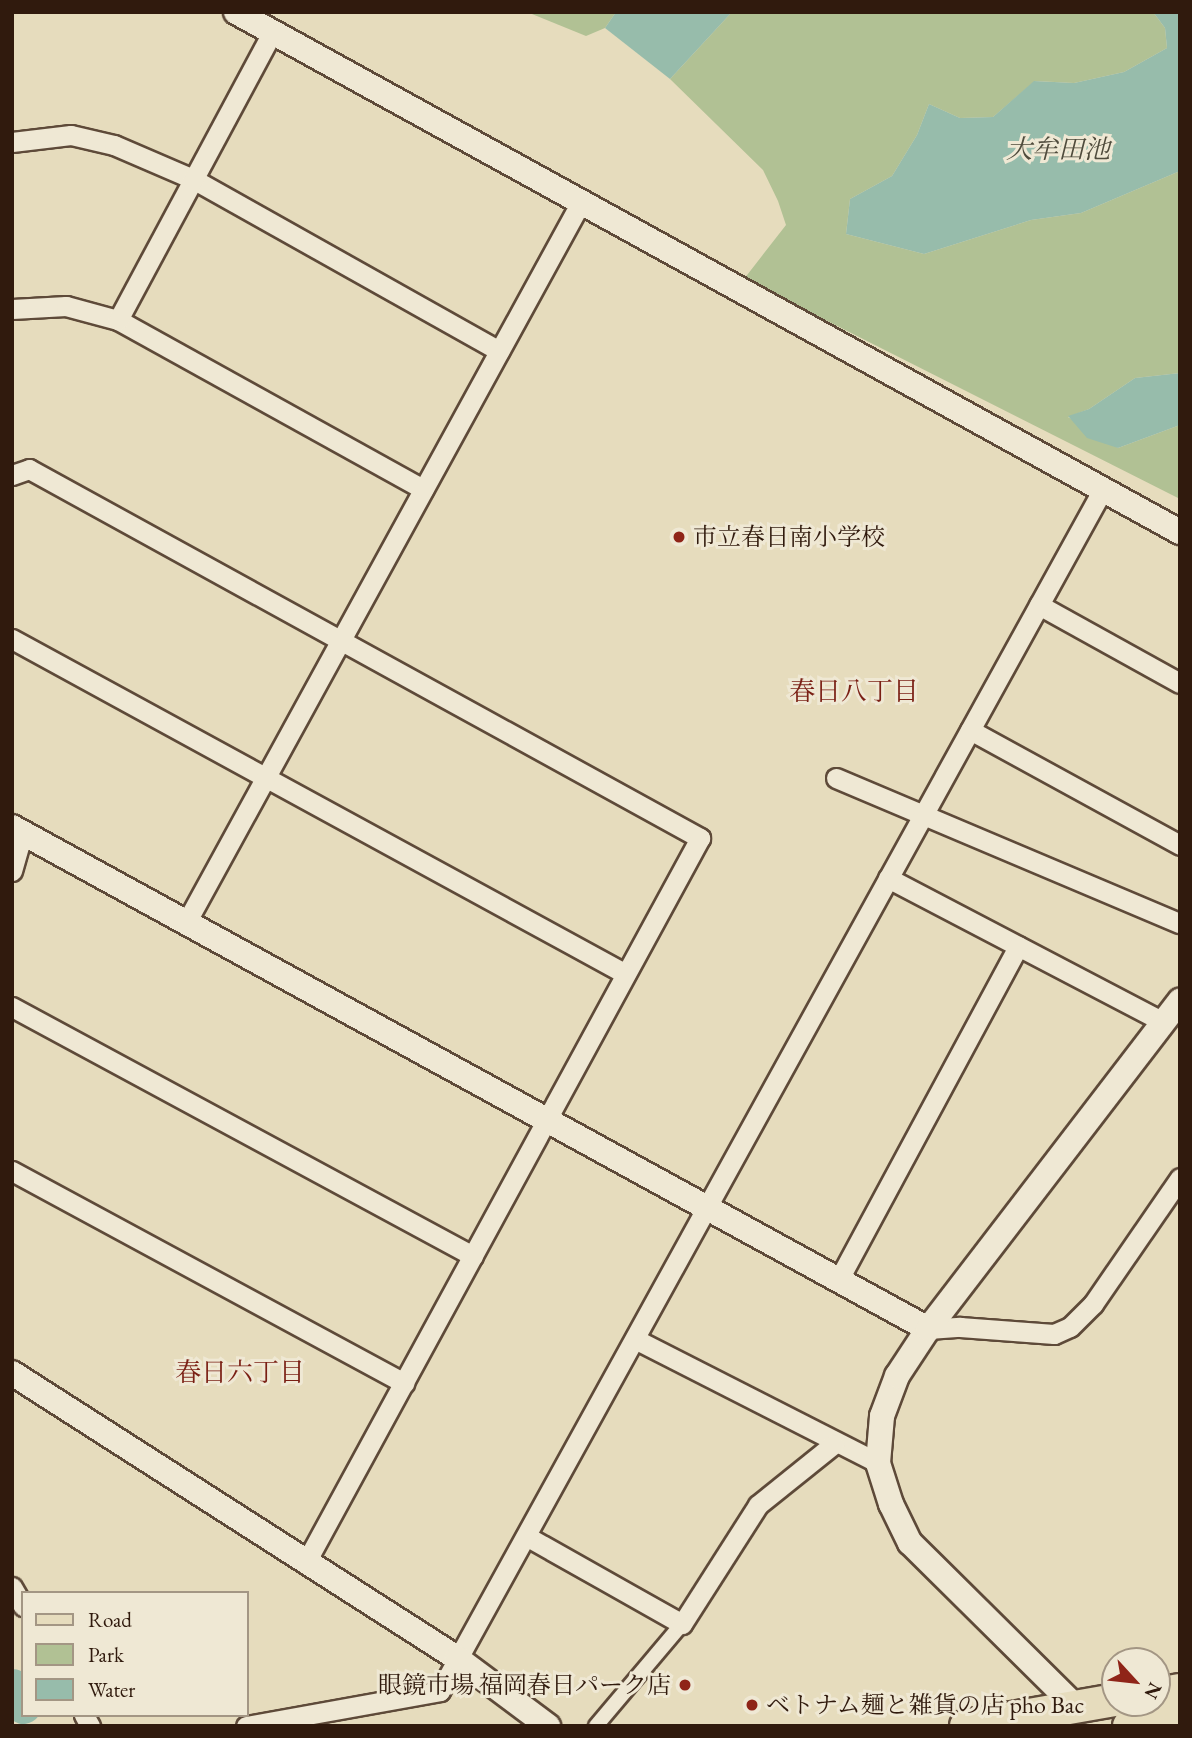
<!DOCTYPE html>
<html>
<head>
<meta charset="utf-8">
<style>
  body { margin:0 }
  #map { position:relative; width:1192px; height:1738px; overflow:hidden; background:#e6dcbd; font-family:"EB Garamond","Noto Serif JP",serif }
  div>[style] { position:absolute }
  .green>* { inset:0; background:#b1c194 }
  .water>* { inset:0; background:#97bcab }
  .river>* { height:37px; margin:-18.5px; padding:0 18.5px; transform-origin:18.5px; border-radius:18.5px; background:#97bcab }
  .roads { filter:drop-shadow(2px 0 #5e4a39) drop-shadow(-2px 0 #5e4a39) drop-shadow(0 2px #5e4a39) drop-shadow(0 -2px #5e4a39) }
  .pedestrian>* { height:14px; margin:-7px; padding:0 7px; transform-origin:7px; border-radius:7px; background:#efe8d4 }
  .minor>* { height:19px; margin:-9.5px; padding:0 9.5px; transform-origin:9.5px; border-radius:9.5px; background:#efe8d4 }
  .tertiary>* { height:24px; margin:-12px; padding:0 12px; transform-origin:12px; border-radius:12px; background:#efe8d4 }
  .primary>* { height:32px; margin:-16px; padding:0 16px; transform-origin:16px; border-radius:16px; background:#e6dcbd }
  .dots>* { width:19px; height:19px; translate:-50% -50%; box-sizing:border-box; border:4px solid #efe8d4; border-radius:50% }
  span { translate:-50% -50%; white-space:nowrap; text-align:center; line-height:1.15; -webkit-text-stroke:6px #efe8d4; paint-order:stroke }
  .poi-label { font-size:24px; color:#301a0d }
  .left { translate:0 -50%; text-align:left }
  .right { translate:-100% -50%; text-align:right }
  .water-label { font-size:26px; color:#4f4b3c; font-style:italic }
  .neighbourhood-label { font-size:26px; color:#7a1f14 }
  .frame { position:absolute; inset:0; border:14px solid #301a0d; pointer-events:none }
  .legend { position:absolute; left:21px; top:1591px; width:228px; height:126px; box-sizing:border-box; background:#efe8d4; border:2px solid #a39684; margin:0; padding:9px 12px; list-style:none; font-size:21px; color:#301a0d }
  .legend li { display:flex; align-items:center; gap:14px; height:35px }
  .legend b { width:35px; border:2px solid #a39684 }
  .north { position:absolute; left:1101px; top:1647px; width:70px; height:70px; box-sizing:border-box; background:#efe8d4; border:2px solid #a39684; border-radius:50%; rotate:117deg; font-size:19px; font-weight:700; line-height:28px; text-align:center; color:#301a0d }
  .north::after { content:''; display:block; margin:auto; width:24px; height:32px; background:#8f2418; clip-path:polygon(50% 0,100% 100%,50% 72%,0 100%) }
</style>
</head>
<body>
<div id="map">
  <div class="green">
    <div style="clip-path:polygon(527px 12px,616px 12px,605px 28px,586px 36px)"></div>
    <div style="clip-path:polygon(732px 12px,1153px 12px,1165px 28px,1167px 48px,1124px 72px,1074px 83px,1035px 81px,993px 117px,960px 118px,929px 104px,917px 135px,892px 176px,850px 199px,846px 234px,924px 254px,1031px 220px,1081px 213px,1180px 171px,1180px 373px,1135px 378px,1089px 409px,1068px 417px,1118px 448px,1180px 425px,1180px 499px,744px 279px,786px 225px,778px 201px,763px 170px,670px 79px)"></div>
  </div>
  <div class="water">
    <div style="clip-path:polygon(616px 12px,732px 12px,670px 79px,605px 28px)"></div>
    <div style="clip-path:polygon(1153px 12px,1180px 12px,1180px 171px,1081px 213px,1031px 220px,924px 254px,846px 234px,850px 199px,892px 176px,917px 135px,929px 104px,960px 118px,993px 117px,1034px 81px,1074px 83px,1124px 72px,1167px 48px,1165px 28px)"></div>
    <div style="clip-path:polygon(1180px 373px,1180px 425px,1118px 448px,1087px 438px,1068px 416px,1089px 409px,1135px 378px)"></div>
  </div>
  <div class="river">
    <div style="left:12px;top:1687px;width:21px;rotate:59deg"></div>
  </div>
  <div class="roads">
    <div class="pedestrian">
      <div style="left:596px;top:1726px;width:133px;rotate:-49.9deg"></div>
    </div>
    <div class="minor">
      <div style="left:12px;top:142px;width:59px;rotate:-6.8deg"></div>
      <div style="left:71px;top:135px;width:44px;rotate:13.1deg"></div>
      <div style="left:114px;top:145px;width:86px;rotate:23.3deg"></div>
      <div style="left:193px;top:179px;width:351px;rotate:29.3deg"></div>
      <div style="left:12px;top:309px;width:54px;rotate:-3.2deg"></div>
      <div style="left:66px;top:306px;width:54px;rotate:15.1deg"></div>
      <div style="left:118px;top:320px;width:349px;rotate:29deg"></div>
      <div style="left:118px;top:320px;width:326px;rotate:-61.8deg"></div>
      <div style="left:12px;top:475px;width:18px;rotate:-19deg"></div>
      <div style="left:29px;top:469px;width:766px;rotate:28.81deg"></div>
      <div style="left:700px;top:838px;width:826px;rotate:118.55deg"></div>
      <div style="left:1039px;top:605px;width:161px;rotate:29deg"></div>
      <div style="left:12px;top:639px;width:699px;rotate:28.62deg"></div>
      <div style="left:970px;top:730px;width:239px;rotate:28.7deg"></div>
      <div style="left:836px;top:778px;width:373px;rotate:22.9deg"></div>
      <div style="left:12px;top:871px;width:41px;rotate:-74.2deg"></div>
      <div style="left:888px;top:878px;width:311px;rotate:27.6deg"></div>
      <div style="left:187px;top:921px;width:820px;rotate:-61.28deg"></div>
      <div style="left:12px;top:1007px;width:524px;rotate:28.37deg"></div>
      <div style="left:12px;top:1171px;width:446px;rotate:28.4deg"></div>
      <div style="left:839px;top:1279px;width:378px;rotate:-61.7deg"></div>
      <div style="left:928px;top:1329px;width:32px;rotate:-4deg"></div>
      <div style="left:960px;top:1327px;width:94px;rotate:4.3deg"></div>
      <div style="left:1054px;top:1334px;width:17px;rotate:-24deg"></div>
      <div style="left:1070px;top:1327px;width:33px;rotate:-45deg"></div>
      <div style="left:1093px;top:1304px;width:153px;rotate:-55.4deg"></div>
      <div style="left:635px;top:1339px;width:273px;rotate:27deg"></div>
      <div style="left:526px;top:1536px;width:179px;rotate:29.4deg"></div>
      <div style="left:682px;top:1624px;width:141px;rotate:-57.4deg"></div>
      <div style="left:758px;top:1505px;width:97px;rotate:-38.8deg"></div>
      <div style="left:12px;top:1587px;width:22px;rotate:60deg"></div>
      <div style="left:84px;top:1715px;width:13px;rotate:61deg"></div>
      <div style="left:246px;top:1726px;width:197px;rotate:-10.2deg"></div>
      <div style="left:440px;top:1691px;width:1373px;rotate:-61.12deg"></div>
    </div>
    <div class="tertiary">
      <div style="left:236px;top:12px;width:1078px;rotate:28.85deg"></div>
      <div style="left:12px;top:827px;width:1045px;rotate:28.72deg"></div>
      <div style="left:12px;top:1373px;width:528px;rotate:32.64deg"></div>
      <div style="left:457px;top:1658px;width:114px;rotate:36.8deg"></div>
      <div style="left:1075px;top:1706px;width:232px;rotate:-135.3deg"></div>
      <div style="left:910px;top:1543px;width:43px;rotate:-116deg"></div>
      <div style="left:891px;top:1504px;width:43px;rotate:-107.6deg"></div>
      <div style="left:878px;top:1463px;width:47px;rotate:-85.1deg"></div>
      <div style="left:882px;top:1416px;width:43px;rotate:-69.4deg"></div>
      <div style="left:897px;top:1376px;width:56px;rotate:-56.6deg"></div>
      <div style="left:928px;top:1329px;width:414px;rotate:-52.5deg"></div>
    </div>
    <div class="primary">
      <div style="left:1157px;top:1694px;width:23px;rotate:-10deg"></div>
      <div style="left:966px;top:1726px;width:151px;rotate:-9.9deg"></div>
      <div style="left:1129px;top:1726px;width:52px;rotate:-8.9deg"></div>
    </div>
  </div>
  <div class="dots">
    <div style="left:679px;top:537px;background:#8f2418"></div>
    <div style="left:685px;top:1685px;background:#8f2418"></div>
    <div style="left:752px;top:1705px;background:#8f2418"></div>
  </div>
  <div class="poi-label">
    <span class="left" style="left:693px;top:537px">市立春日南小学校</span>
    <span class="right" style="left:671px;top:1685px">眼鏡市場 福岡春日パーク店</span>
    <span class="left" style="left:766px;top:1705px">ベトナム麺と雑貨の店 pho Bac</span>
  </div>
  <div class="water-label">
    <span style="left:1058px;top:150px">大牟田池</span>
  </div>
  <div class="neighbourhood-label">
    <span style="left:854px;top:692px">春日八丁目</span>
    <span style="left:240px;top:1373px">春日六丁目</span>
  </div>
  <div class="frame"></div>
  <ul class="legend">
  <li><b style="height:9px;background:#e6dcbd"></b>Road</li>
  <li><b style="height:19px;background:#b1c194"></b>Park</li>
  <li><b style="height:19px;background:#97bcab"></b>Water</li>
  </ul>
  <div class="north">N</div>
</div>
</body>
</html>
